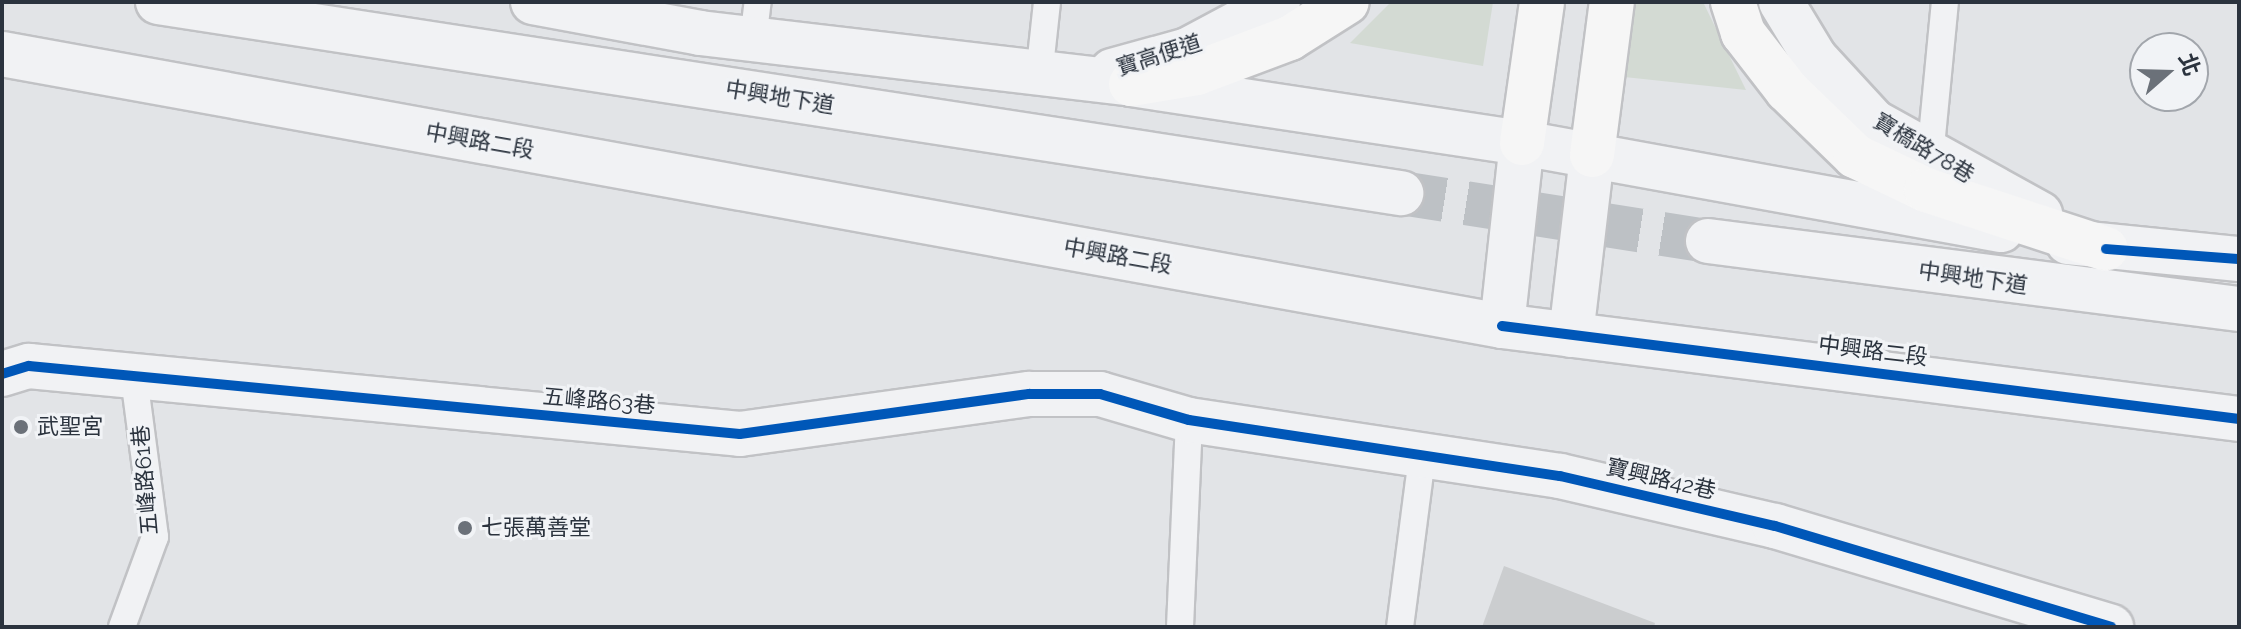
<!DOCTYPE html>
<html>
<head>
<meta charset="utf-8">
<style>
  body { margin:0 }
  #map { position:relative; width:2241px; height:629px; overflow:hidden; background:#e2e4e7; font-family:Raleway,"Noto Sans TC",sans-serif }
  div>[style] { position:absolute }
  .green>* { inset:0; background:#d3dad3 }
  .building>* { inset:0; background:#cbcdcf }
  .tertiary-tunnel>* { height:44px; margin-top:-22px; transform-origin:0; background:repeating-linear-gradient(90deg,#bdc1c5 0 44px,transparent 0 66px) }
  .roads { filter:drop-shadow(2px 0 #c1c2c5) drop-shadow(-2px 0 #c1c2c5) drop-shadow(0 2px #c1c2c5) drop-shadow(0 -2px #c1c2c5) }
  .service>* { height:26px; margin:-13px; padding:0 13px; transform-origin:13px; border-radius:13px; background:#f1f2f4 }
  .minor>* { height:44px; margin:-22px; padding:0 22px; transform-origin:22px; border-radius:22px; background:#f1f2f4 }
  .tertiary>* { height:44px; margin:-22px; padding:0 22px; transform-origin:22px; border-radius:22px; background:#f1f2f4 }
  .motorway>* { height:44px; margin:-22px; padding:0 22px; transform-origin:22px; border-radius:22px; background:#f6f6f6 }
  .cycleway>* { height:10px; margin:-5px; padding:0 5px; transform-origin:5px; border-radius:5px; background:#0057b8 }
  .dots>* { width:22px; height:22px; translate:-50% -50%; box-sizing:border-box; border:4px solid #f1f3f6; border-radius:50% }
  span { translate:-50% -50%; white-space:nowrap; text-align:center; line-height:1.15; -webkit-text-stroke:6px #f1f3f6; paint-order:stroke }
  .street-label { font-size:22px; color:#2b333e }
  .poi-label { font-size:22px; color:#2b333e }
  .left { translate:0 -50%; text-align:left }
  .frame { position:absolute; inset:0; border:4px solid #2b333e; pointer-events:none }
  .north { position:absolute; left:2129px; top:32px; width:80px; height:80px; box-sizing:border-box; background:#f1f3f6; border:2px solid #a2a6ac; border-radius:50%; rotate:70deg; font-size:22px; font-weight:700; line-height:32px; text-align:center; color:#2b333e }
  .north::after { content:''; display:block; margin:auto; width:28px; height:36px; background:#6b7179; clip-path:polygon(50% 0,100% 100%,50% 72%,0 100%) }
</style>
</head>
<body>
<div id="map">
  <div class="green">
    <div style="clip-path:polygon(1391px 2px,1493px 2px,1483px 66px,1350px 43px)"></div>
    <div style="clip-path:polygon(1629px 2px,1703px 2px,1746px 90px,1615px 76px)"></div>
  </div>
  <div class="building">
    <div style="clip-path:polygon(1504px 566px,1655px 623px,1654px 627px,1482px 627px)"></div>
  </div>
  <div class="tertiary-tunnel">
    <div style="left:1401px;top:193px;width:311px;rotate:8.9deg"></div>
  </div>
  <div class="roads">
    <div class="service">
      <div style="left:753px;top:40px;width:38px;rotate:-83deg"></div>
      <div style="left:1039px;top:76px;width:74px;rotate:-83.8deg"></div>
      <div style="left:1930px;top:157px;width:156px;rotate:-84.5deg"></div>
      <div style="left:122px;top:627px;width:96px;rotate:-69.9deg"></div>
      <div style="left:155px;top:537px;width:161px;rotate:-97.5deg"></div>
      <div style="left:1180px;top:627px;width:207px;rotate:-87.5deg"></div>
      <div style="left:1400px;top:627px;width:171px;rotate:-82.6deg"></div>
    </div>
    <div class="minor">
      <div style="left:1781px;top:2px;width:66px;rotate:58.7deg"></div>
      <div style="left:1815px;top:58px;width:87px;rotate:47.3deg"></div>
      <div style="left:1874px;top:122px;width:190px;rotate:29deg"></div>
      <div style="left:1112px;top:71px;width:79px;rotate:-15.4deg"></div>
      <div style="left:1188px;top:50px;width:102px;rotate:-28.1deg"></div>
      <div style="left:2px;top:374px;width:28px;rotate:-17deg"></div>
      <div style="left:29px;top:366px;width:714px;rotate:5.46deg"></div>
      <div style="left:740px;top:434px;width:292px;rotate:-7.9deg"></div>
      <div style="left:1029px;top:394px;width:71px"></div>
      <div style="left:1100px;top:394px;width:93px;rotate:16.3deg"></div>
      <div style="left:1189px;top:420px;width:375px;rotate:8.6deg"></div>
      <div style="left:1560px;top:476px;width:221px;rotate:13.1deg"></div>
      <div style="left:1775px;top:526px;width:351px;rotate:16.7deg"></div>
    </div>
    <div class="tertiary">
      <div style="left:158px;top:2px;width:1258px;rotate:8.74deg"></div>
      <div style="left:533px;top:2px;width:170px;rotate:10.5deg"></div>
      <div style="left:700px;top:33px;width:434px;rotate:6.7deg"></div>
      <div style="left:1131px;top:84px;width:395px;rotate:8.6deg"></div>
      <div style="left:1522px;top:143px;width:487px;rotate:10.3deg"></div>
      <div style="left:2px;top:54px;width:1524px;rotate:10.28deg"></div>
      <div style="left:1502px;top:326px;width:743px;rotate:7.19deg"></div>
      <div style="left:1708px;top:241px;width:535px;rotate:7.3deg"></div>
      <div style="left:2068px;top:242px;width:172px;rotate:5.7deg"></div>
      <div style="left:1502px;top:326px;width:184px;rotate:-83.8deg"></div>
      <div style="left:1571px;top:335px;width:181px;rotate:-83.3deg"></div>
    </div>
    <div class="motorway">
      <div style="left:1733px;top:2px;width:33px;rotate:72deg"></div>
      <div style="left:1743px;top:33px;width:72px;rotate:52.3deg"></div>
      <div style="left:1787px;top:90px;width:95px;rotate:44.1deg"></div>
      <div style="left:1855px;top:156px;width:79px;rotate:25.6deg"></div>
      <div style="left:1926px;top:190px;width:189px;rotate:18.1deg"></div>
      <div style="left:1131px;top:84px;width:67px;rotate:-9.5deg"></div>
      <div style="left:1197px;top:73px;width:99px;rotate:-20.6deg"></div>
      <div style="left:1290px;top:38px;width:67px;rotate:-32.3deg"></div>
      <div style="left:1522px;top:143px;width:142px;rotate:-81.9deg"></div>
      <div style="left:1592px;top:155px;width:154px;rotate:-82.6deg"></div>
    </div>
  </div>
  <div class="cycleway">
    <div style="left:2106px;top:249px;width:133px;rotate:4.3deg"></div>
    <div style="left:1502px;top:326px;width:743px;rotate:7.19deg"></div>
    <div style="left:2px;top:374px;width:28px;rotate:-17deg"></div>
    <div style="left:29px;top:366px;width:714px;rotate:5.46deg"></div>
    <div style="left:740px;top:434px;width:292px;rotate:-7.9deg"></div>
    <div style="left:1029px;top:394px;width:71px"></div>
    <div style="left:1100px;top:394px;width:93px;rotate:16.3deg"></div>
    <div style="left:1189px;top:420px;width:375px;rotate:8.6deg"></div>
    <div style="left:1560px;top:476px;width:221px;rotate:13.1deg"></div>
    <div style="left:1775px;top:526px;width:351px;rotate:16.7deg"></div>
  </div>
  <div class="dots">
    <div style="left:21px;top:427px;background:#6b7179"></div>
    <div style="left:465px;top:528px;background:#6b7179"></div>
  </div>
  <div class="street-label">
    <span style="left:1159px;top:55px;rotate:-18deg">寶高便道</span>
    <span style="left:780px;top:97px;rotate:9deg">中興地下道</span>
    <span style="left:480px;top:141px;rotate:10deg">中興路二段</span>
    <span style="left:1924px;top:148px;rotate:31deg">寶橋路78巷</span>
    <span style="left:1118px;top:256px;rotate:10deg">中興路二段</span>
    <span style="left:1973px;top:278px;rotate:8deg">中興地下道</span>
    <span style="left:1873px;top:351px;rotate:7deg">中興路二段</span>
    <span style="left:599px;top:401px;rotate:5deg">五峰路63巷</span>
    <span style="left:1661px;top:479px;rotate:13deg">寶興路42巷</span>
    <span style="left:145px;top:480px;rotate:-95deg">五峰路61巷</span>
  </div>
  <div class="poi-label">
    <span class="left" style="left:37px;top:427px">武聖宮</span>
    <span class="left" style="left:481px;top:528px">七張萬善堂</span>
  </div>
  <div class="frame"></div>
  <div class="north">北</div>
</div>
</body>
</html>
